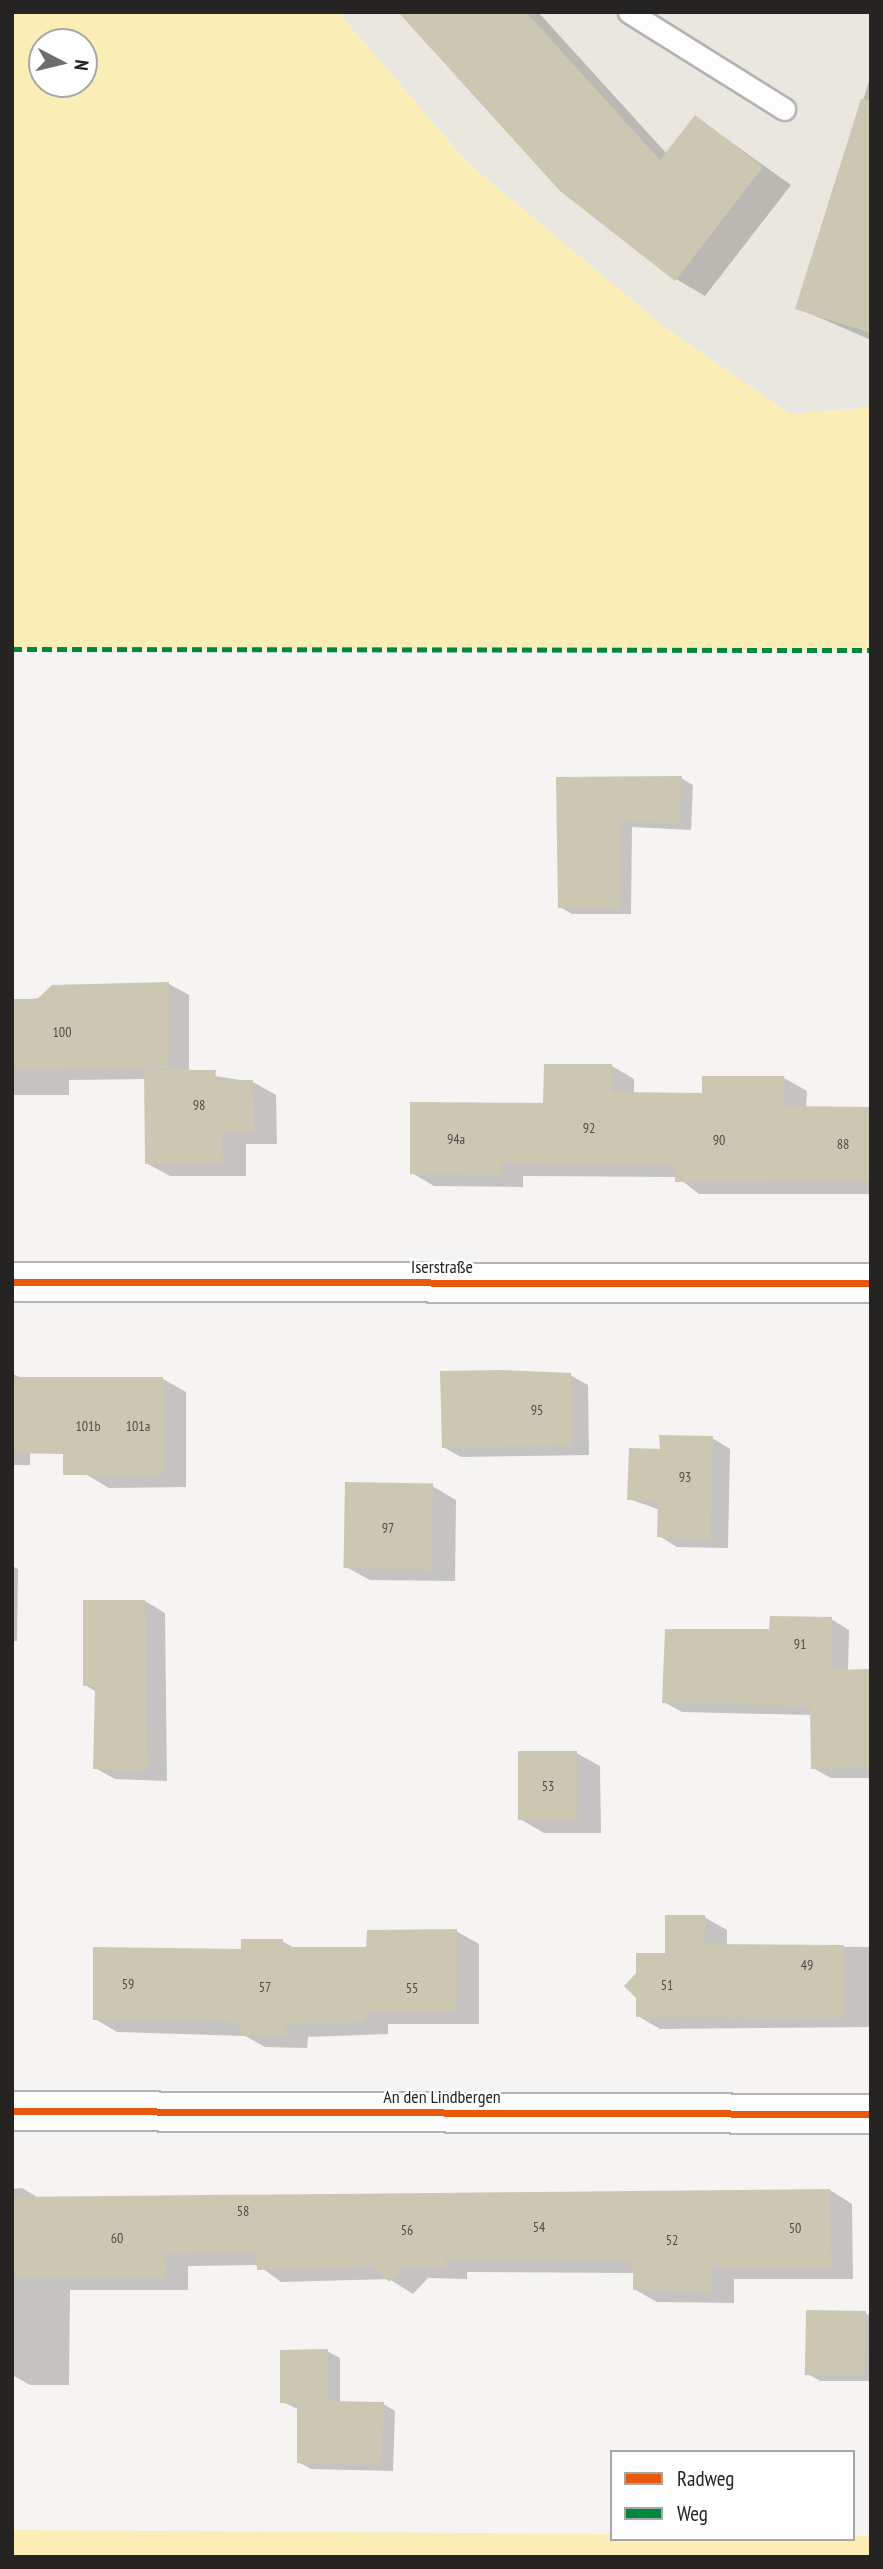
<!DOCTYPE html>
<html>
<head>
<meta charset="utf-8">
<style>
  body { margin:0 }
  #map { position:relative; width:883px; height:2569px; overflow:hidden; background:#f5f4f3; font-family:"PT Sans Narrow",sans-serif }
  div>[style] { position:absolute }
  .built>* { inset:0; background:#e9e7e0 }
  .green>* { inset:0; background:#faedb6 }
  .shadow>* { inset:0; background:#0003 }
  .building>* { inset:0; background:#ccc7b2; transform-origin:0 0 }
  .roads { filter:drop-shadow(2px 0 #b4b3b2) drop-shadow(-2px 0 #b4b3b2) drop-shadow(0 2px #b4b3b2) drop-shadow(0 -2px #b4b3b2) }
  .service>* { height:21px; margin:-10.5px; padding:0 10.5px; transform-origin:10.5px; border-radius:10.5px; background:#fefdfd }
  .minor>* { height:38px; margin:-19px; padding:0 19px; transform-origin:19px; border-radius:19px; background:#fefdfd }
  .tertiary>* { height:38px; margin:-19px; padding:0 19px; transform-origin:19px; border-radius:19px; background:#fefdfd }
  .quiet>* { height:5px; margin-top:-2.5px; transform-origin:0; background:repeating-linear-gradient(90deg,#00873e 0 10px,transparent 0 15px) }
  .cycleway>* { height:7px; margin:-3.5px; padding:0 3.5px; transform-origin:3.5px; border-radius:3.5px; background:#e8590c }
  span { translate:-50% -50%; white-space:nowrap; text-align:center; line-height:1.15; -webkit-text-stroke:5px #fff; paint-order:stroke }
  .number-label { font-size:14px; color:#4f4d47 }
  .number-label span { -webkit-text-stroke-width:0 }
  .street-label { font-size:18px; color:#252423 }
  .frame { position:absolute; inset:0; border:14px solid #252423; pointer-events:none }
  .legend { position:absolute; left:610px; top:2450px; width:245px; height:91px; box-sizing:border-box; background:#fff; border:2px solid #a8a7a7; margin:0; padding:9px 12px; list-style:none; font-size:21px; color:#252423 }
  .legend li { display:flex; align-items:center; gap:14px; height:35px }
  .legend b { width:35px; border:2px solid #a8a7a7 }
  .north { position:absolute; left:28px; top:28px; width:70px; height:70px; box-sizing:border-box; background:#fff; border:2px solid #a8a7a7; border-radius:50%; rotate:97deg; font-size:19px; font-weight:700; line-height:28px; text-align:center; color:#252423 }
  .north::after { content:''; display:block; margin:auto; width:24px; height:32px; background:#6e6d6c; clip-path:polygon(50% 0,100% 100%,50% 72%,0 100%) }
</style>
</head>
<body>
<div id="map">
  <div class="built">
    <div style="clip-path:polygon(338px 12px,871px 12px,871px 407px,790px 414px,663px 326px,467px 162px)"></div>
  </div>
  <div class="green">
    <div style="clip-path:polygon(evenodd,12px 12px,338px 12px,467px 162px,663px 326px,790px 414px,871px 407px,871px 650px,12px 649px,12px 12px,42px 42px,84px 42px,84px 84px,42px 84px,42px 42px)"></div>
    <div style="clip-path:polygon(12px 2530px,612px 2534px,612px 2539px,871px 2536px,871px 2557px,12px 2557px)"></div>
  </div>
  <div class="shadow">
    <div style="clip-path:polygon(400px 12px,538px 12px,667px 154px,696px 117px,791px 185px,705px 296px,676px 279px)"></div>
    <div style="clip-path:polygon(871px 75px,871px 340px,797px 308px)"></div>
    <div style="clip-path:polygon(681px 778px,693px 785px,691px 830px,632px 827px,631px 914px,572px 914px,560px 907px,558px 779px)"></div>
    <div style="clip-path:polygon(169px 984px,189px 995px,189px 1072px,253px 1082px,276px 1095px,277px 1144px,246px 1144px,246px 1176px,170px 1176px,146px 1163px,146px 1079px,69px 1080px,69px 1095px,12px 1095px,12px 1001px)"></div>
    <div style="clip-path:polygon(612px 1066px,634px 1079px,634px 1094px,703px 1095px,784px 1078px,807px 1091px,806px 1108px,871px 1109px,871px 1194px,699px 1194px,677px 1177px,523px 1176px,523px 1187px,434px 1186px,412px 1173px)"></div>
    <div style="clip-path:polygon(12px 1373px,31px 1384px,30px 1465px,12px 1465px)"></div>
    <div style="clip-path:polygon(570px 1375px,588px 1385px,589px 1455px,461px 1457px,443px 1447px)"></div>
    <div style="clip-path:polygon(163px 1379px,186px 1392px,186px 1487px,109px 1488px,85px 1474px)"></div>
    <div style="clip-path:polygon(712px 1438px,730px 1449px,728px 1548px,677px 1547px,659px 1536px,660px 1510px,629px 1499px)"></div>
    <div style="clip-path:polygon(432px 1486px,456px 1500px,455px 1581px,370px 1580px,346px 1567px)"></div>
    <div style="clip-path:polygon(12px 1566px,18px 1569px,17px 1641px,12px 1641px)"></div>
    <div style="clip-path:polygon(145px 1601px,165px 1613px,167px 1781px,115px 1779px,95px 1768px,97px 1692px,85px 1685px)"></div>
    <div style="clip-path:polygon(831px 1619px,849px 1630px,848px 1671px,871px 1671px,871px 1778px,831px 1778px,813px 1768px,812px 1715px,682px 1712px,664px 1702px,771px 1631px)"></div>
    <div style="clip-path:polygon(576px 1753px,600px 1766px,601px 1833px,544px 1833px,520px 1819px)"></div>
    <div style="clip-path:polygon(704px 1917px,727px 1930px,727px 1946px,871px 1947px,871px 2027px,660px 2029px,638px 2016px,667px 1955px)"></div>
    <div style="clip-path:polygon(456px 1931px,479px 1944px,479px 2024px,388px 2024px,388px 2034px,308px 2037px,307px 2048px,265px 2047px,245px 2036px,117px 2032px,95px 2019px,243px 1951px,282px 1941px,296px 1949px,368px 1949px)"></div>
    <div style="clip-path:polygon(22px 2188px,40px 2199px,830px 2190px,852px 2204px,853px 2279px,734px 2279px,734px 2303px,657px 2302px,634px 2289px,634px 2273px,467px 2272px,467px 2279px,428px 2278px,413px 2294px,389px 2279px,281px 2282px,258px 2265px,188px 2266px,188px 2290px,70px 2290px,69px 2385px,30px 2385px,12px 2375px,12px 2189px)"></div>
    <div style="clip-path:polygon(865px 2313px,871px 2316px,871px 2381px,820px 2381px,808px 2374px)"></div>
    <div style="clip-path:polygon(327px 2351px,340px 2358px,340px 2403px,383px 2404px,395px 2411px,393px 2471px,311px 2469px,298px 2462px,298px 2409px,282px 2402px)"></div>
  </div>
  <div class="building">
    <div style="clip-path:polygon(398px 12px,526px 12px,660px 160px,695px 115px,763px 167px,675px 281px,560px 191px)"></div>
    <div style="clip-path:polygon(861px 99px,871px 100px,871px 333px,795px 309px)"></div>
    <div style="clip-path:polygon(682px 776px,679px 824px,621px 821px,620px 908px,558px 908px,556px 777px)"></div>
    <div style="clip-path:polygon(169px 982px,169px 1068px,12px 1070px,12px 999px,37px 999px,52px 985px)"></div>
    <div style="clip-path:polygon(544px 1064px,612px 1064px,611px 1092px,702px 1093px,702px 1076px,784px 1076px,784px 1106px,871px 1107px,871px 1181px,675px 1182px,675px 1165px,501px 1164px,501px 1175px,410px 1174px,410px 1102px,543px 1103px)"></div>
    <div style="clip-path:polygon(144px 1070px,216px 1070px,215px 1080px,253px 1080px,254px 1131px,222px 1131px,223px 1164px,145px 1164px)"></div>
    <div style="clip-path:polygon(502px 1370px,571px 1373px,571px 1445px,442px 1448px,440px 1371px)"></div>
    <div style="clip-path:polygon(12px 1377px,163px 1377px,163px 1475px,63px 1475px,63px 1454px,12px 1453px)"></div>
    <div style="clip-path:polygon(659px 1435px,713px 1436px,710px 1539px,657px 1537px,658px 1501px,627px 1500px,629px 1448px,660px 1449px)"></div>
    <div style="left:345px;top:1482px;width:88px;height:86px;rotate:1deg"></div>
    <div style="clip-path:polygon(83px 1600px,145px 1600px,147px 1770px,93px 1769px,95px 1686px,83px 1686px)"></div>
    <div style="clip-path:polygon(770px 1616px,832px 1617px,831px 1670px,871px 1669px,870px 1768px,811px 1769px,810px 1706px,662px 1703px,665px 1629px,769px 1629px)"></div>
    <div style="left:518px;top:1751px;width:59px;height:69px"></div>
    <div style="clip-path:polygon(665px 1915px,705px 1915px,705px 1944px,844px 1945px,844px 2018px,636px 2017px,636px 1998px,624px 1986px,636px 1973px,636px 1953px,665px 1953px)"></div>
    <div style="clip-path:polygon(457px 1929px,457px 2011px,366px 2012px,366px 2022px,285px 2025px,285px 2035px,240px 2035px,240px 2024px,213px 2020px,93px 2020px,93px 1947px,241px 1949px,241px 1939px,283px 1939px,283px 1947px,366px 1947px,367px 1930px)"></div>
    <div style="clip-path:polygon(830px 2189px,831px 2267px,712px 2267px,711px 2291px,633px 2290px,633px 2261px,445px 2259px,445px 2267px,405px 2266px,389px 2282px,375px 2266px,257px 2270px,256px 2252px,165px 2254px,166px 2278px,12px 2278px,12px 2197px)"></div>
    <div style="left:806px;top:2310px;width:60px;height:65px;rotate:1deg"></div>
    <div style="clip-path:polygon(328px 2349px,328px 2401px,384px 2402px,381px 2465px,297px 2463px,297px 2403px,280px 2403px,280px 2350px)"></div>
  </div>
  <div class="roads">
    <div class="service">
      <div style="left:629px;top:12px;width:183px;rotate:32deg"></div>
    </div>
    <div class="minor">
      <div style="left:12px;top:2111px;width:859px;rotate:0.2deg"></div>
    </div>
    <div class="tertiary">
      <div style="left:12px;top:1282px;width:859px;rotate:0.07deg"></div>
    </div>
  </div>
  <div class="quiet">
    <div style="left:12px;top:649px;width:859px;rotate:0.07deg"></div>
  </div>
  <div class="cycleway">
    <div style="left:12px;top:1282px;width:859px;rotate:0.07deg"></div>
    <div style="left:12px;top:2111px;width:859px;rotate:0.2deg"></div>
  </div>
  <div class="number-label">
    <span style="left:62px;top:1032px">100</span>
    <span style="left:199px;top:1105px">98</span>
    <span style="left:589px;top:1128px">92</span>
    <span style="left:456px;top:1139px">94a</span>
    <span style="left:719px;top:1140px">90</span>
    <span style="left:843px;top:1144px">88</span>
    <span style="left:537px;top:1410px">95</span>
    <span style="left:88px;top:1426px">101b</span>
    <span style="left:138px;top:1426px">101a</span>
    <span style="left:685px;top:1477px">93</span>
    <span style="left:388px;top:1528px">97</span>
    <span style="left:800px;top:1644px">91</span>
    <span style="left:548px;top:1786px">53</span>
    <span style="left:807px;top:1965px">49</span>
    <span style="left:128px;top:1984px">59</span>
    <span style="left:667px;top:1985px">51</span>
    <span style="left:265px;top:1987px">57</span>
    <span style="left:412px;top:1988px">55</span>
    <span style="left:243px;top:2211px">58</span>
    <span style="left:539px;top:2227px">54</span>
    <span style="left:795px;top:2228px">50</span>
    <span style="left:407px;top:2230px">56</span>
    <span style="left:117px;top:2238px">60</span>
    <span style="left:672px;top:2240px">52</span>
  </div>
  <div class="street-label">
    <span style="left:442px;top:1267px">Iserstraße</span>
    <span style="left:442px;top:2097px">An den Lindbergen</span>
  </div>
  <div class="frame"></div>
  <ul class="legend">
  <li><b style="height:9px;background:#e8590c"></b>Radweg</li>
  <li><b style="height:9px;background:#00873e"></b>Weg</li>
  </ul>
  <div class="north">N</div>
</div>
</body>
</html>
